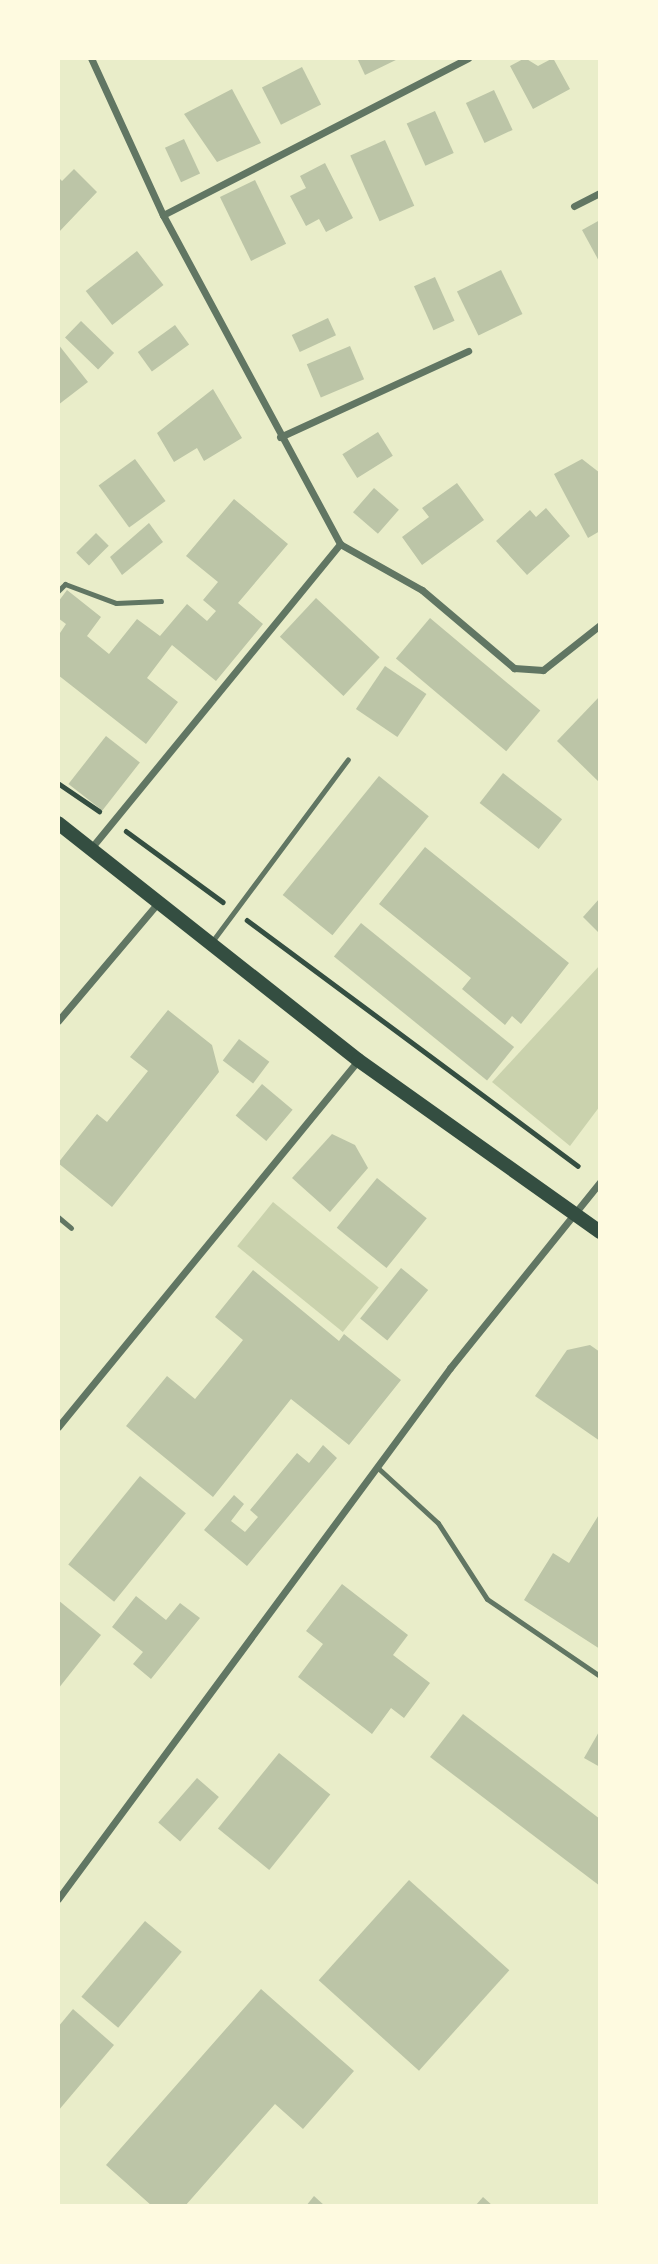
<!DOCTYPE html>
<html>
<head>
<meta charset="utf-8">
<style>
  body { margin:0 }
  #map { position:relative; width:658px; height:2264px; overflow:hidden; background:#e9edc9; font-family:"Golos Text",sans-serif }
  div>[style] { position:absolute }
  .green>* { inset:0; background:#cad2ad; transform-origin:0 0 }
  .building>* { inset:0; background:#bcc5a7; transform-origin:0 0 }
  .path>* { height:4.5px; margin:-2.25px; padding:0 2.25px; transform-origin:2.25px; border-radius:2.25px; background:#344e41 }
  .service>* { height:5px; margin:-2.5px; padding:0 2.5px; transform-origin:2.5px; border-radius:2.5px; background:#617663 }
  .minor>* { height:7px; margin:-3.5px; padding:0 3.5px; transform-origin:3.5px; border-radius:3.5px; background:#617663 }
  .secondary>* { height:14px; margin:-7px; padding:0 7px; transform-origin:7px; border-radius:7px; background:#344e41 }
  span { translate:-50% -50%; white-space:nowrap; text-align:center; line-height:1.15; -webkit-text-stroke:7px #fefae0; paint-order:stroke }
  .frame { position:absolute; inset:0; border:60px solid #fefae0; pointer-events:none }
</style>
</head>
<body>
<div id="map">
  <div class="green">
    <div style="clip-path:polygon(600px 965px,600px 1106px,570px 1146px,492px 1082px)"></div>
    <div style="left:273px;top:1202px;width:136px;height:57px;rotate:39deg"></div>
  </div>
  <div class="building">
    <div style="clip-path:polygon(357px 58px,400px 58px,365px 75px)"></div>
    <div style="clip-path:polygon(525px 58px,538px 66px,553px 58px,570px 89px,533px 109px,510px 66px)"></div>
    <div style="left:302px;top:67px;width:42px;height:45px;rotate:63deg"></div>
    <div style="clip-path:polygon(232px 89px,261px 143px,217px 162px,184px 114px)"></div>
    <div style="left:494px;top:90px;width:44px;height:31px;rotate:65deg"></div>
    <div style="left:435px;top:111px;width:46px;height:31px;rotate:66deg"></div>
    <div style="left:184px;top:139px;width:38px;height:21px;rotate:65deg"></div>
    <div style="left:385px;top:140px;width:72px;height:38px;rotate:66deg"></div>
    <div style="clip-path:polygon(325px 163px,353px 218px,326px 232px,319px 219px,306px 226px,290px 196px,306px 188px,300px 176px)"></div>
    <div style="clip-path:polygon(74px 169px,97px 192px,58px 233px,58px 177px,62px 181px)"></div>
    <div style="left:255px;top:180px;width:71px;height:39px;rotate:64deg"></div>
    <div style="clip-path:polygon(600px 220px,600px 263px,582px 230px)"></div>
    <div style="left:137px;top:251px;width:43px;height:65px;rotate:52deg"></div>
    <div style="left:501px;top:270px;width:49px;height:49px;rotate:64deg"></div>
    <div style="left:435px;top:277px;width:48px;height:23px;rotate:66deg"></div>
    <div style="left:328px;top:318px;width:19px;height:40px;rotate:65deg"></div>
    <div style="left:81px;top:321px;width:46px;height:23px;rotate:44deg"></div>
    <div style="left:175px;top:325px;width:24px;height:46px;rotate:54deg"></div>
    <div style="clip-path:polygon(58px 344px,88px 382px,58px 405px)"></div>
    <div style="left:350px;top:346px;width:36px;height:47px;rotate:67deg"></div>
    <div style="clip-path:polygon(213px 389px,242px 438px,204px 461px,197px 448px,174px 462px,157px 433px)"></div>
    <div style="left:378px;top:432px;width:28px;height:42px;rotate:58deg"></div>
    <div style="left:135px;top:459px;width:52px;height:45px;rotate:54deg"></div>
    <div style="clip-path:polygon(582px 459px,600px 473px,600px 531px,588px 538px,554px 474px)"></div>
    <div style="clip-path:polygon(457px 483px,484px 520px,422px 565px,402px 537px,429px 517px,422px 508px)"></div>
    <div style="left:374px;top:488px;width:33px;height:32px;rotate:41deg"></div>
    <div style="clip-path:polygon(234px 499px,288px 544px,238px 603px,263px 624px,216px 681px,172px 645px,147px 678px,178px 702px,146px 744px,58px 675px,58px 636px,66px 624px,58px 618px,58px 602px,67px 590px,101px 617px,87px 636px,109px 654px,137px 619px,160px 636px,187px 604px,207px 621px,216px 611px,203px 600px,218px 582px,186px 556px)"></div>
    <div style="clip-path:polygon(546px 508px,570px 536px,527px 575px,496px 541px,530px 510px,536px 517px)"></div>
    <div style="clip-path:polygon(149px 523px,163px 542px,122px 575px,110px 557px)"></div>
    <div style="left:96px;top:533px;width:18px;height:28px;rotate:45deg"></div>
    <div style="left:316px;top:598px;width:87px;height:53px;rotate:43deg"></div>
    <div style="left:430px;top:618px;width:144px;height:53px;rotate:40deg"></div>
    <div style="left:385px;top:666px;width:50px;height:52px;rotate:34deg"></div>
    <div style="clip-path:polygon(600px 696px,600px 783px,557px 741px)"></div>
    <div style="left:106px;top:736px;width:43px;height:61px;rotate:38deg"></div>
    <div style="left:503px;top:773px;width:75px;height:38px;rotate:38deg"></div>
    <div style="left:379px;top:776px;width:64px;height:153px;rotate:39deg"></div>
    <div style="clip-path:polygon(425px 847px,569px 963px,521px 1024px,512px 1016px,505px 1025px,462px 989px,471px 978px,379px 904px)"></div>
    <div style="clip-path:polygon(600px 898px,600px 932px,599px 933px,583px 917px)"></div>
    <div style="left:361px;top:923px;width:197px;height:43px;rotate:39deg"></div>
    <div style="clip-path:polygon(168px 1010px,212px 1045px,219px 1072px,112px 1207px,58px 1163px,97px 1114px,107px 1122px,148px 1071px,130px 1057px)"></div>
    <div style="left:239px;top:1039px;width:38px;height:27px;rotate:37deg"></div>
    <div style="left:262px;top:1084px;width:40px;height:41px;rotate:40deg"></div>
    <div style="clip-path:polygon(332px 1134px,355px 1145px,368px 1168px,330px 1212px,292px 1178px)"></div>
    <div style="left:377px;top:1178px;width:64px;height:64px;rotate:39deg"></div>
    <div style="left:401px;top:1268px;width:35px;height:65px;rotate:39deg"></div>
    <div style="clip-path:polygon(253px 1270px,339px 1341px,344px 1334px,401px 1380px,349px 1445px,291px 1399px,213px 1497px,126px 1426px,167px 1376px,195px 1399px,223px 1365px,243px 1340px,215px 1317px)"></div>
    <div style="clip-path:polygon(590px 1345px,600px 1352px,600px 1441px,535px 1396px,567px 1350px)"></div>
    <div style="clip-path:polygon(323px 1445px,337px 1458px,247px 1566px,204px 1530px,234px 1495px,244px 1504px,231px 1521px,245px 1532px,258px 1517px,250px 1510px,297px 1453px,309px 1463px)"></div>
    <div style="left:140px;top:1476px;width:59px;height:114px;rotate:39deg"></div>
    <div style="clip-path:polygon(600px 1513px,600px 1649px,524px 1600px,553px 1553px,569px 1563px)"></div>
    <div style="clip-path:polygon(342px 1584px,408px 1635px,393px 1655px,430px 1683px,404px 1718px,391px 1708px,372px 1734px,298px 1677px,323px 1644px,306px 1631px)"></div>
    <div style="clip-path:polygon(136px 1596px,166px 1620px,180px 1603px,200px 1618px,151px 1679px,133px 1664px,143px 1652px,112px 1627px)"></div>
    <div style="clip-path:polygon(58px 1600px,101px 1635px,58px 1689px)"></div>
    <div style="clip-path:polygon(463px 1714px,600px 1819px,600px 1886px,430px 1757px)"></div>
    <div style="clip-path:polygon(600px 1730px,600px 1767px,584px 1758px)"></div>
    <div style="left:279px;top:1753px;width:66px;height:97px;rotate:39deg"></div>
    <div style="left:197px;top:1778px;width:29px;height:59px;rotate:41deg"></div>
    <div style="left:409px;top:1880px;width:135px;height:135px;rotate:42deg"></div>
    <div style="left:145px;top:1921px;width:48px;height:99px;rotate:40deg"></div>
    <div style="clip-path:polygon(261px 1989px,354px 2071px,303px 2129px,275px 2104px,185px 2206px,152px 2206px,106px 2165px)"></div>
    <div style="clip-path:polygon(73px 2009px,114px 2045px,58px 2111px,58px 2027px)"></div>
    <div style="clip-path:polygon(314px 2196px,325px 2206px,306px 2206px)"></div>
    <div style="clip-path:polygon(483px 2197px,493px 2206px,475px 2206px)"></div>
  </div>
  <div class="path">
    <div style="left:58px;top:783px;width:50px;rotate:34.3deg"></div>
    <div style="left:126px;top:831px;width:120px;rotate:36.2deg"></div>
    <div style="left:247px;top:920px;width:412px;rotate:36.6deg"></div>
  </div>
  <div class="service">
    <div style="left:58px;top:591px;width:10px;rotate:-45deg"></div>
    <div style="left:65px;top:584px;width:54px;rotate:20.4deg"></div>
    <div style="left:116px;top:603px;width:45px;rotate:-2.5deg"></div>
    <div style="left:211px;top:943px;width:229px;rotate:-53.3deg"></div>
    <div style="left:58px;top:1217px;width:17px;rotate:40deg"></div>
    <div style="left:378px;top:1468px;width:81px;rotate:42.5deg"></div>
    <div style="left:438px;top:1523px;width:90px;rotate:57.2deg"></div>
    <div style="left:487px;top:1599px;width:137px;rotate:34.3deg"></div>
  </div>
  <div class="minor">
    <div style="left:91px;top:58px;width:173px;rotate:65.4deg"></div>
    <div style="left:163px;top:215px;width:374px;rotate:61.7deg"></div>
    <div style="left:340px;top:544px;width:94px;rotate:29.3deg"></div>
    <div style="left:422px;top:590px;width:121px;rotate:40.3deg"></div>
    <div style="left:514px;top:668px;width:29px;rotate:4deg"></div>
    <div style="left:543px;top:670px;width:73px;rotate:-38.3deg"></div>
    <div style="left:574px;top:206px;width:29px;rotate:-27deg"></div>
    <div style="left:163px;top:215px;width:343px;rotate:-27.2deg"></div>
    <div style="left:280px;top:437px;width:207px;rotate:-24.6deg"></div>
    <div style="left:92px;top:847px;width:392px;rotate:-50.7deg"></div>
    <div style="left:58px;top:1021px;width:152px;rotate:-49.8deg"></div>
    <div style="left:58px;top:1427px;width:474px;rotate:-50.7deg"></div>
    <div style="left:58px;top:1899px;width:660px;rotate:-53.56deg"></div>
    <div style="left:450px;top:1368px;width:239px;rotate:-51.1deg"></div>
  </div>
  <div class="secondary">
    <div style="left:58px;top:823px;width:382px;rotate:38.3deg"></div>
    <div style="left:358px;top:1060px;width:297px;rotate:35.4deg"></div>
  </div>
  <div class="frame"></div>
</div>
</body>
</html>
